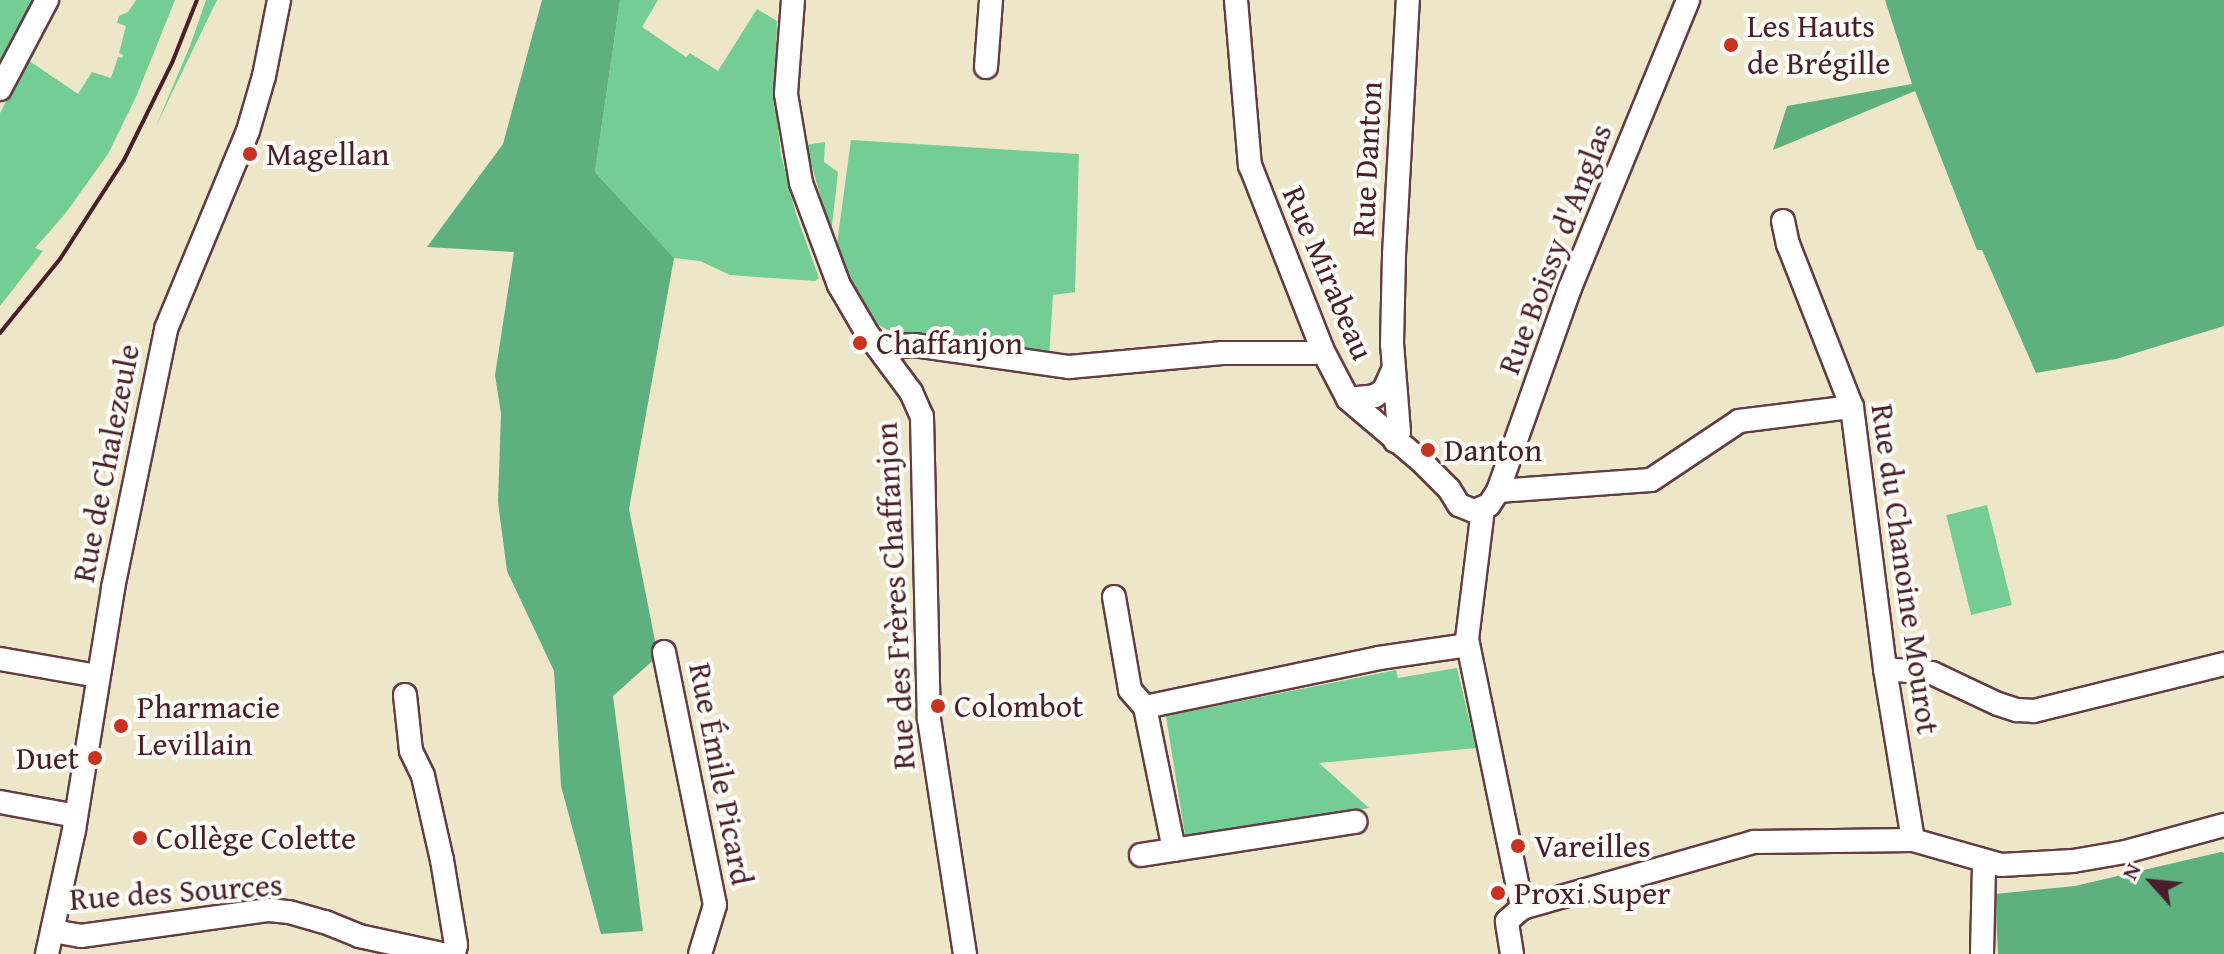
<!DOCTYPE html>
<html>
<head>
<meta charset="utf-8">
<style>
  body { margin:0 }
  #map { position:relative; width:2224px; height:954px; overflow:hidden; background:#eee6c9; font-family:"Gentium Book Plus",serif }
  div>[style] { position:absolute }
  .green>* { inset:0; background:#73cd94; transform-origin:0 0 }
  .forest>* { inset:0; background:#5eb07e }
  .roads { filter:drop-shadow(2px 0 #633d43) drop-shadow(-2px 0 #633d43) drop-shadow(0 2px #633d43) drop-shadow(0 -2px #633d43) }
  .minor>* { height:22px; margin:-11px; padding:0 11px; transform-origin:11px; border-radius:11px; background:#fff }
  .rail>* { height:4px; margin:-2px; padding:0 2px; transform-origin:2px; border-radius:2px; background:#4a1f2b }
  .dots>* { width:22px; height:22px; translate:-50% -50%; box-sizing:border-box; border:4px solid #fdfcf7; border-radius:50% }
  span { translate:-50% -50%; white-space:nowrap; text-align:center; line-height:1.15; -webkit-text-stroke:8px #fdfcf7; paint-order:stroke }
  .poi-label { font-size:32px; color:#4a1f2b }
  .left { translate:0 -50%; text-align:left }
  .right { translate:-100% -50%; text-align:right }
  .street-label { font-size:32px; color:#4a1f2b }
  .north { position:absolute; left:2112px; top:842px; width:80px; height:80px; -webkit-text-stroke:6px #fdfcf7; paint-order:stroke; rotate:297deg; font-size:22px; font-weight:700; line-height:32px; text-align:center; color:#4a1f2b }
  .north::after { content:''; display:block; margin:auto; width:28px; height:36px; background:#4a1f2b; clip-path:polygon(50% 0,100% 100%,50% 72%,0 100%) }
</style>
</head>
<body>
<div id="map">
  <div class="green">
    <div style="clip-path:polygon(0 0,37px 0,0 68px)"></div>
    <div style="clip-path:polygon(136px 0,175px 0,136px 97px,108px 154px,65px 214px,35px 248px,43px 251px,0 306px,0 113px,28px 60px,78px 94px,92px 72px,111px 78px,118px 57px,122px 58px,123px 55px,119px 53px,126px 26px,117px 23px,119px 16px,128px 12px)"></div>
    <div style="clip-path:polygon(206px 0,217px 0,156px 126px,190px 46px)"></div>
    <div style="clip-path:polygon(620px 0,658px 0,642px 27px,686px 57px,690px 53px,718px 71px,757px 9px,777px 21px,775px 100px,781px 155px,796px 214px,819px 278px,815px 281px,730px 275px,700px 261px,674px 258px,595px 172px)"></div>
    <div style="clip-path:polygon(851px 140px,1079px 154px,1075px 292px,1053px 295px,1049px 357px,891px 332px,875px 323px,836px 251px)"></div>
    <div style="clip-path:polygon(825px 142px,824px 162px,838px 172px,831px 234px,806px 145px)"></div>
    <div style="left:1987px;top:505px;width:103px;height:42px;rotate:76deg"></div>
    <div style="clip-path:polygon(1457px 668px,1476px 748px,1319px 763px,1369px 808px,1191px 839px,1185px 835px,1166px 716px,1396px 670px,1398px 678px)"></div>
  </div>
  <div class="forest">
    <div style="clip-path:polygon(542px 0,620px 0,595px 172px,674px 258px,629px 509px,658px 656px,613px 696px,643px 931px,601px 934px,561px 786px,554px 671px,507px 571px,498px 502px,501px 414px,495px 375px,514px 252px,427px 247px,503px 144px)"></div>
    <div style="clip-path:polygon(1885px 0,2224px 0,2224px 326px,2116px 359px,2036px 373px,1982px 250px,1977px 250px,1915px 91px,1773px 150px,1787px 106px,1912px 84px)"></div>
    <div style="clip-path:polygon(2221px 852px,2224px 853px,2224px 954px,1998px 954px,1995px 894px,2075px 886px)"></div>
  </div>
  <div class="roads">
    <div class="minor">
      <div style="left:793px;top:0;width:94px;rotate:94.3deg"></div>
      <div style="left:786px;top:94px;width:90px;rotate:80.4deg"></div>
      <div style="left:801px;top:183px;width:109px;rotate:69.6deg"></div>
      <div style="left:839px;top:285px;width:56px;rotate:59.7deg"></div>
      <div style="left:867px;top:333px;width:74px;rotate:53.3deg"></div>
      <div style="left:911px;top:392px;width:27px;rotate:66deg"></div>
      <div style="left:922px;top:417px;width:302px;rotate:88.7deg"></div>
      <div style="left:929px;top:719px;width:238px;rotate:81.3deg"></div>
      <div style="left:1236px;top:0;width:166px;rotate:85.2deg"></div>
      <div style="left:1250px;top:165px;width:198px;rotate:68.6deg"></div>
      <div style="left:1322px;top:349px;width:56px;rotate:62.5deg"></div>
      <div style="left:1348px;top:399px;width:96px;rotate:40.3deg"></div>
      <div style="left:1421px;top:461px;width:40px;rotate:45deg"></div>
      <div style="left:1449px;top:489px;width:19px;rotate:58deg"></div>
      <div style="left:1459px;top:505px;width:16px;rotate:22deg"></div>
      <div style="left:1474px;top:511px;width:16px;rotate:-22deg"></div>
      <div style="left:1489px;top:505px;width:17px;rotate:-57deg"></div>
      <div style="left:1498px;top:491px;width:215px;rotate:-70.5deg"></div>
      <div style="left:1570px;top:288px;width:311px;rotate:-67.7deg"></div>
      <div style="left:986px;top:67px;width:67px;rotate:-85.7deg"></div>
      <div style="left:0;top:89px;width:101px;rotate:-62.2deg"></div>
      <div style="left:1783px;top:221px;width:24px;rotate:78deg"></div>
      <div style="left:1788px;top:244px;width:175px;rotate:68.6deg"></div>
      <div style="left:1852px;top:407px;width:264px;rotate:82.8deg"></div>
      <div style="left:1885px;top:669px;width:173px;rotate:80.7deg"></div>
      <div style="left:885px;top:356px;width:18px;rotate:-34deg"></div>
      <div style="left:900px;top:346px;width:14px;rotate:-4deg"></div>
      <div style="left:914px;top:345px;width:157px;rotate:8.1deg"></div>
      <div style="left:1069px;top:367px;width:154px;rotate:-5.2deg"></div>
      <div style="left:1222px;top:353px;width:91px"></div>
      <div style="left:1313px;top:353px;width:10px;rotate:-24deg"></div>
      <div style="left:1348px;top:399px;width:27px;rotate:-6deg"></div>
      <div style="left:1375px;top:396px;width:11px;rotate:-34deg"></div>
      <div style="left:1384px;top:390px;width:22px;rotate:-66deg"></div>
      <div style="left:1395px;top:441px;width:10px;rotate:-66deg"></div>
      <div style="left:1399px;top:432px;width:88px;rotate:-94.5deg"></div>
      <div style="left:1392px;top:344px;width:89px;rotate:-88.7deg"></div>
      <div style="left:1394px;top:255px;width:255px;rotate:-86.9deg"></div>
      <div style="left:1498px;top:491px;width:153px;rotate:-4.1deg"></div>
      <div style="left:1651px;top:480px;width:106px;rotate:-33.8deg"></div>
      <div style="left:1739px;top:421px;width:114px;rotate:-7.1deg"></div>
      <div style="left:1483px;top:509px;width:131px;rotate:97deg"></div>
      <div style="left:1467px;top:639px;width:275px;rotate:78.4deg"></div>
      <div style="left:1114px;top:597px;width:94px;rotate:80.2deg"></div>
      <div style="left:1130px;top:690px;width:23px;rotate:49deg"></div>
      <div style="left:1145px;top:707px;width:146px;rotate:78.5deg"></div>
      <div style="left:664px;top:652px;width:258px;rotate:78.6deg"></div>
      <div style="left:715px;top:905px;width:51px;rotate:107deg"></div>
      <div style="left:0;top:659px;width:98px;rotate:9.9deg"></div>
      <div style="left:1885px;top:669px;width:47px;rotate:4.9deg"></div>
      <div style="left:1932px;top:673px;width:73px;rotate:25.2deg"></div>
      <div style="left:1998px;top:704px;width:20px;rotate:18deg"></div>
      <div style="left:2017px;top:710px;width:17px;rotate:3deg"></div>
      <div style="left:2034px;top:711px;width:196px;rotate:-13.9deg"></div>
      <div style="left:405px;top:695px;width:56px;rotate:83.9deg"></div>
      <div style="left:411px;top:751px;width:28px;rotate:64deg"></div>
      <div style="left:423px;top:776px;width:86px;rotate:77.3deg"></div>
      <div style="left:442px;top:860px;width:86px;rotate:80.6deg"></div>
      <div style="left:456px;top:945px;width:9px;rotate:103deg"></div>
      <div style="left:1145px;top:707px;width:239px;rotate:-11.8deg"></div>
      <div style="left:1379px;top:658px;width:90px;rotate:-8.3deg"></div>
      <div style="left:0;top:802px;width:77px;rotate:10.4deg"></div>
      <div style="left:1141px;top:855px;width:217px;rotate:-8.8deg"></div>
      <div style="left:53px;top:931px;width:28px;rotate:10deg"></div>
      <div style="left:81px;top:936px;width:190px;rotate:-7.9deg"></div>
      <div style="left:269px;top:910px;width:20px;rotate:6deg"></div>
      <div style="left:289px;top:912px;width:37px;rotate:16deg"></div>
      <div style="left:325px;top:922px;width:37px;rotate:22deg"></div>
      <div style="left:359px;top:936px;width:85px;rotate:12.2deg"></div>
      <div style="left:47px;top:954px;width:127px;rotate:-77.7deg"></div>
      <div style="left:74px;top:830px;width:245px;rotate:-80.8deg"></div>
      <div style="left:113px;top:588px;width:264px;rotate:-78.4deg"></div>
      <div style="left:166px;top:329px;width:214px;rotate:-67.5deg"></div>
      <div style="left:248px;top:131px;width:57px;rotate:-73.8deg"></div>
      <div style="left:264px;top:76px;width:77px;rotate:-78.8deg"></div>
      <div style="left:1512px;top:954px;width:33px;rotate:-99deg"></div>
      <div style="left:1507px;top:921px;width:20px;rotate:-41deg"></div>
      <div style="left:1522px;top:908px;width:241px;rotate:-15.9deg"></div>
      <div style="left:1754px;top:842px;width:159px;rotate:-0.7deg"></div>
      <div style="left:1913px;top:840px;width:91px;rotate:15.9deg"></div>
      <div style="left:2001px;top:865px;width:72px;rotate:-3.2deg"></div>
      <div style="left:2073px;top:861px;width:53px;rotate:-9.8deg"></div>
      <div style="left:2125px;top:852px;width:103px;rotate:-15.3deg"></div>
      <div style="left:1982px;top:954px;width:91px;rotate:-88.7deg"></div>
    </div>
  </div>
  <div class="rail">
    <div style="left:0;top:333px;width:95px;rotate:-51deg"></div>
    <div style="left:60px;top:259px;width:118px;rotate:-57.1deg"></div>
    <div style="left:124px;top:160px;width:108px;rotate:-63.7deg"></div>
    <div style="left:172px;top:63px;width:68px;rotate:-68.4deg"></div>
  </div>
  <div class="dots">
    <div style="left:1731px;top:45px;background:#c8321e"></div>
    <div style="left:250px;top:154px;background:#c8321e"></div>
    <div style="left:860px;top:343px;background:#c8321e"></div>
    <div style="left:1428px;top:450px;background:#c8321e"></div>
    <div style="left:938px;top:706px;background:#c8321e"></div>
    <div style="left:121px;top:726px;background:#c8321e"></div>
    <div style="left:95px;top:758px;background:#c8321e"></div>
    <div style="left:140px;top:838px;background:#c8321e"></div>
    <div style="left:1518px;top:846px;background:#c8321e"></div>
    <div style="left:1498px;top:893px;background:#c8321e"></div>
  </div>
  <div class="poi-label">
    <span class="left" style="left:1747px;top:45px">Les Hauts<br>de Brégille</span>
    <span class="left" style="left:266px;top:154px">Magellan</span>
    <span class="left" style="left:876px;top:343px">Chaffanjon</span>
    <span class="left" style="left:1444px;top:450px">Danton</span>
    <span class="left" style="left:954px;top:706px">Colombot</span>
    <span class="left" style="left:137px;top:726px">Pharmacie<br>Levillain</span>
    <span class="right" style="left:79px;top:758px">Duet</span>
    <span class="left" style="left:156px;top:838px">Collège Colette</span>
    <span class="left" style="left:1534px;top:846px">Vareilles</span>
    <span class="left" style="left:1514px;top:893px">Proxi Super</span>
  </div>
  <div class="street-label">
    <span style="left:1367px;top:159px;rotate:-87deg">Rue Danton</span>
    <span style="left:1555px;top:249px;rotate:-69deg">Rue Boissy d'Anglas</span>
    <span style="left:1328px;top:273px;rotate:67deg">Rue Mirabeau</span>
    <span style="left:106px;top:463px;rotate:-79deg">Rue de Chalezeule</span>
    <span style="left:1905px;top:569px;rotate:82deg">Rue du Chanoine Mourot</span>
    <span style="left:895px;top:596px;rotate:-93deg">Rue des Frères Chaffanjon</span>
    <span style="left:721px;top:774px;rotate:79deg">Rue Émile Picard</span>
    <span style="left:176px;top:892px;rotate:-4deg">Rue des Sources</span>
  </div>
  <div class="north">N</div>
</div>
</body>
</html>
